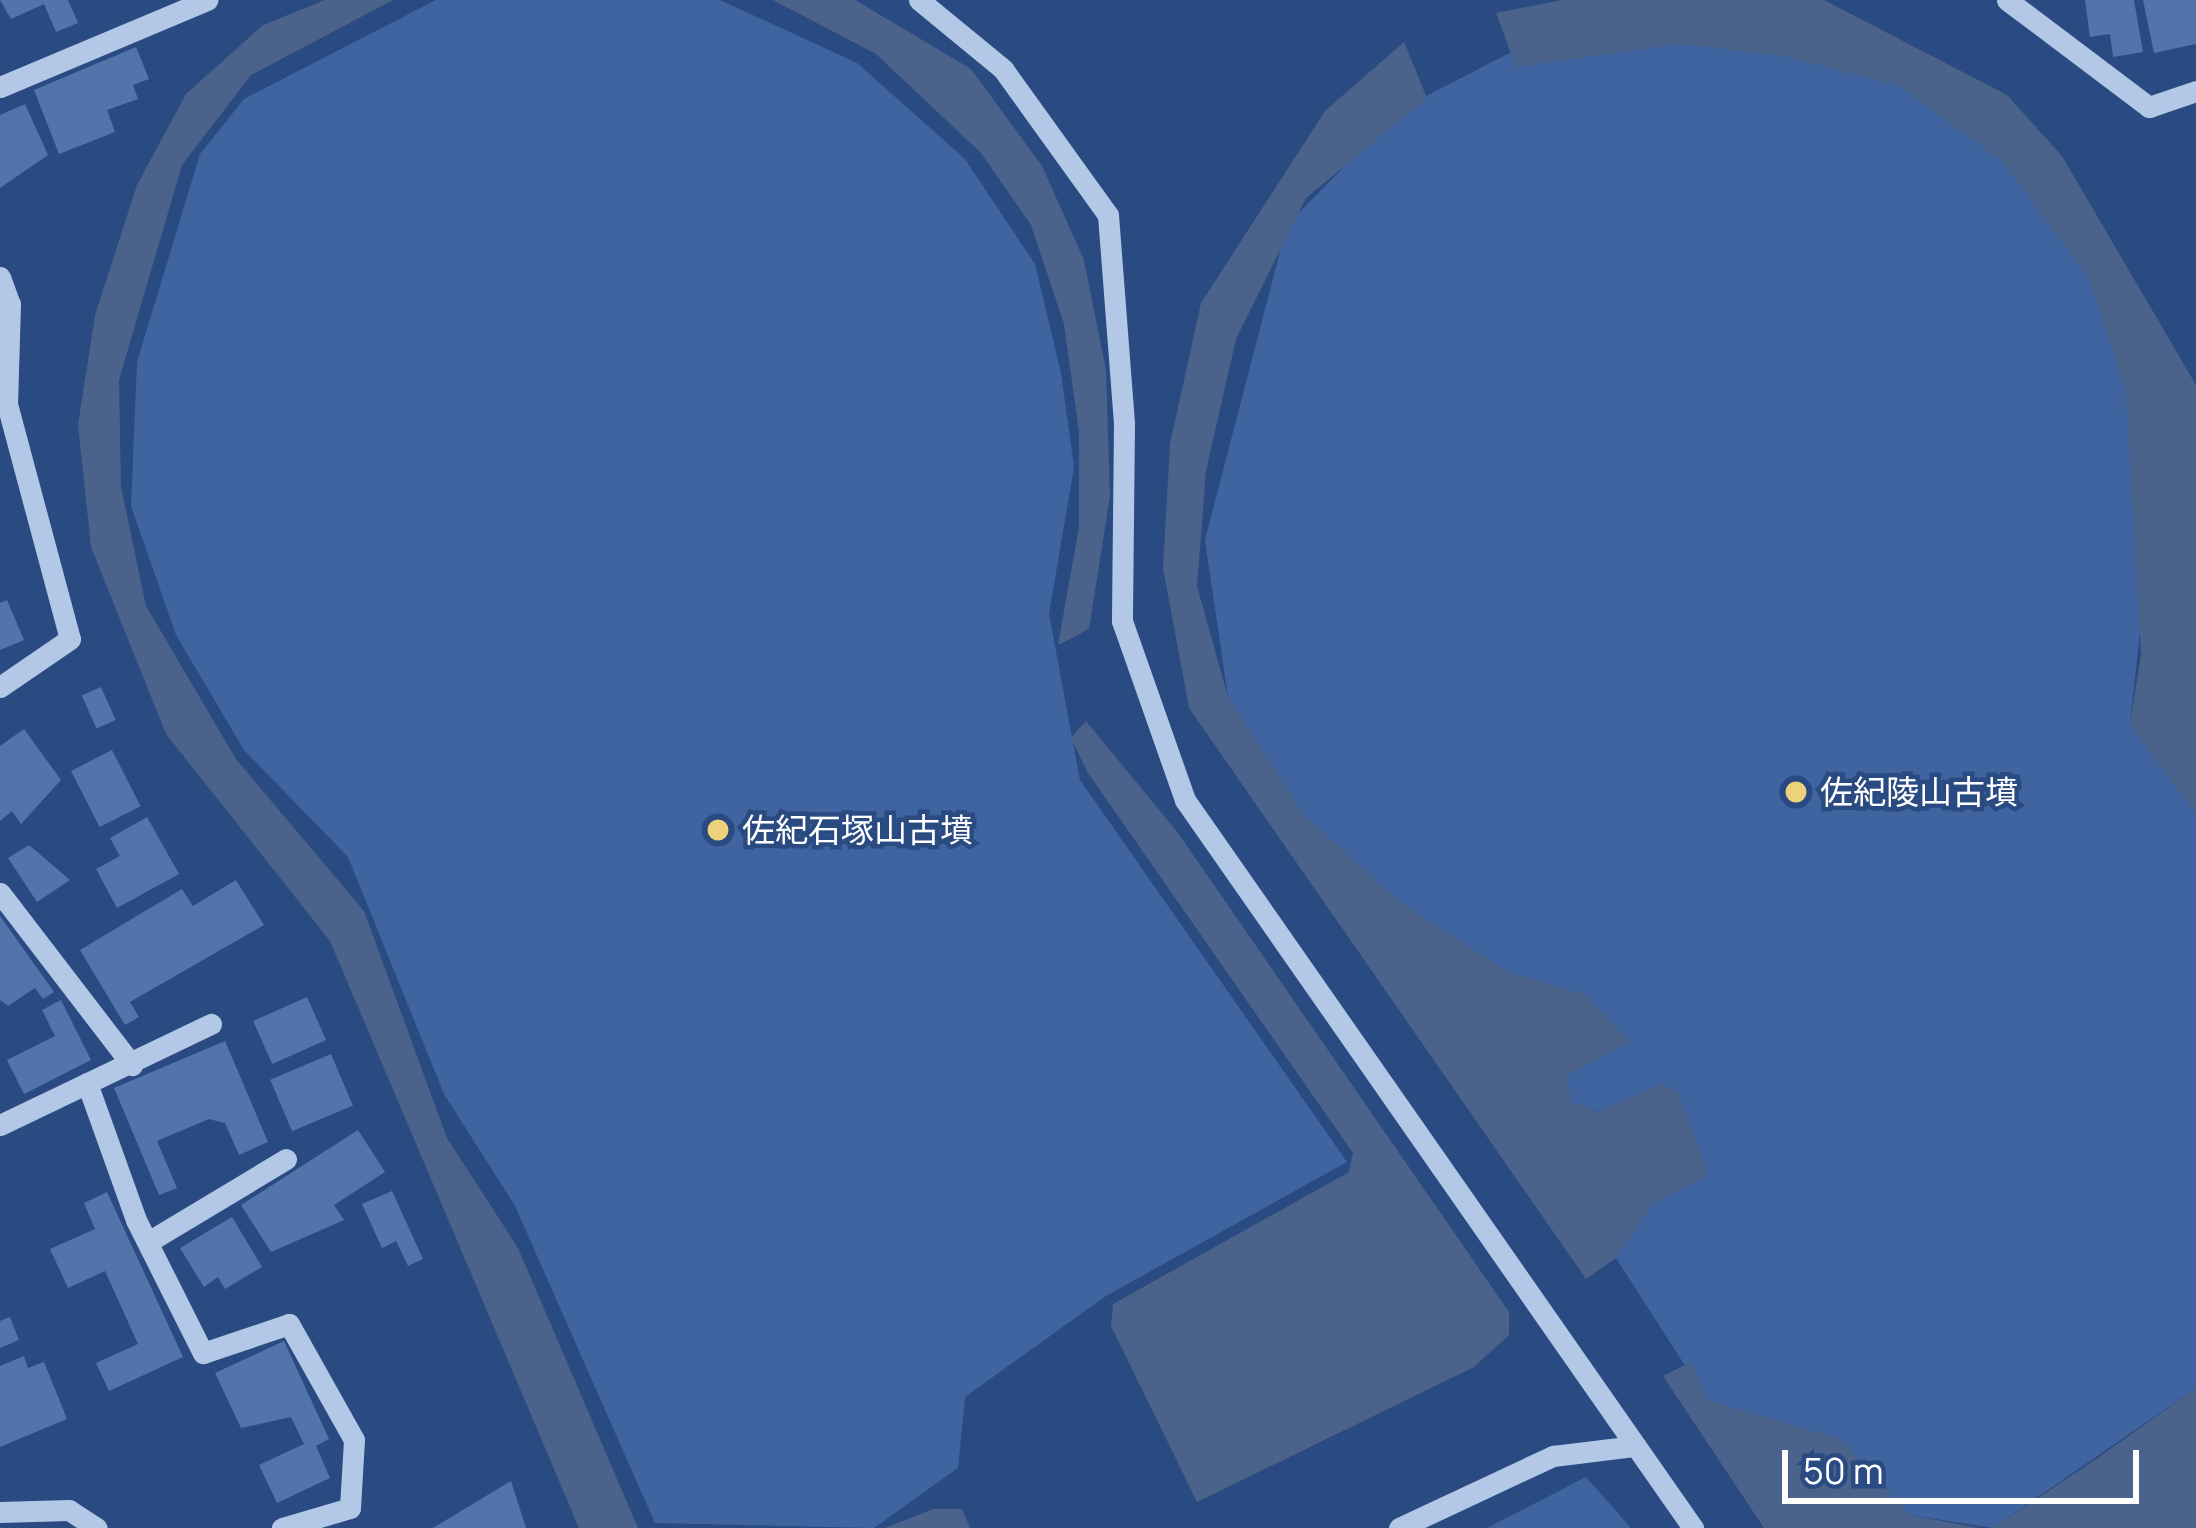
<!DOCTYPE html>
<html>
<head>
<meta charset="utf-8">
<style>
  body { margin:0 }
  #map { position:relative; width:2196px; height:1528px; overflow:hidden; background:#2a4b82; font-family:Manrope,"Noto Sans JP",sans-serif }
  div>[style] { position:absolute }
  .green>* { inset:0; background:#3f649f }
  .water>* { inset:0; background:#4b628a }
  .building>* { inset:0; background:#5374aa; transform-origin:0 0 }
  .minor>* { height:21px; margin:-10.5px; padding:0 10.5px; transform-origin:10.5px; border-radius:10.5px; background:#b3c7e6 }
  .dots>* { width:33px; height:33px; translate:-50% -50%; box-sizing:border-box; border:6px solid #2a4b82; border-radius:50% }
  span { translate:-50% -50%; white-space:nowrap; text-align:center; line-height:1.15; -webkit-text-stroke:9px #2a4b82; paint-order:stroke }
  .poi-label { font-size:33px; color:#fff }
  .left { translate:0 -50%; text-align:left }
  .scale { position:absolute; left:1782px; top:1450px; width:357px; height:54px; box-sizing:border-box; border:6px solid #fff; border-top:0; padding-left:15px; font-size:36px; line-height:42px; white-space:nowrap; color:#fff; -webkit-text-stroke:9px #2a4b82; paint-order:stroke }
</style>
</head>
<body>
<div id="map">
  <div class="green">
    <div style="clip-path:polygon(436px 0,720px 0,857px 63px,965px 159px,1035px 264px,1061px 373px,1074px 467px,1049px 614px,1080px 780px,1347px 1162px,1106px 1296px,965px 1397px,958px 1468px,874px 1528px,655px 1523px,515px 1206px,444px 1094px,348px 857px,244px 750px,176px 635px,131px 506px,137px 362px,200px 154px,244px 99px)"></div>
    <div style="clip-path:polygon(1566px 24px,1774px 30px,1999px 128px,2169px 357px,2130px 725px,2196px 814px,2196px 1388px,1993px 1528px,1910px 1515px,1840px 1439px,1707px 1400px,1616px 1258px,1654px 1202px,1708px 1175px,1662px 1084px,1597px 1112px,1572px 1102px,1566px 1076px,1629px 1042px,1586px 995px,1508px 972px,1400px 902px,1304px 815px,1228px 697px,1205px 540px,1287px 225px,1401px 109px)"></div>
    <div style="clip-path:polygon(1586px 1477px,1631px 1528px,1487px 1528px)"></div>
  </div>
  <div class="water">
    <div style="clip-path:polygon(325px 0,393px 0,251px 75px,182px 165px,119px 380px,121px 487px,146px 606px,236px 759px,364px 911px,447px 1138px,518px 1248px,638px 1528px,579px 1528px,330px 941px,166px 734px,91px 547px,78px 425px,95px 315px,137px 185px,186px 94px,263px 25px)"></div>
    <div style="clip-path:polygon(773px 0,855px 0,971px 69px,1042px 166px,1084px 260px,1106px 370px,1110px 496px,1089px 629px,1058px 645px,1079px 527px,1079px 432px,1064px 324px,1031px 225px,981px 153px,876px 54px)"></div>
    <div style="clip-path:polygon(1562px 0,1824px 0,2007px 95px,2062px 156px,2196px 385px,2196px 814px,2130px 725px,2141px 654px,2126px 393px,2090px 280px,2003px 162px,1900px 86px,1781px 55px,1677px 44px,1516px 67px,1496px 13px)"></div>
    <div style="clip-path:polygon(1404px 42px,1427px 98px,1306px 198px,1236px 339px,1206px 471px,1197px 586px,1228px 697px,1304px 815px,1400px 902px,1508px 972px,1586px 995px,1630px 1042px,1566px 1076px,1572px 1102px,1597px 1112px,1662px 1084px,1678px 1091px,1708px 1175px,1654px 1202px,1616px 1258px,1586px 1279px,1189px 708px,1163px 568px,1170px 444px,1201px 303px,1325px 111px)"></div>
    <div style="clip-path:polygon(1086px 721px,1178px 833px,1509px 1312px,1509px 1335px,1474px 1367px,1197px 1502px,1111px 1326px,1113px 1304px,1349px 1172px,1353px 1153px,1088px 773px,1071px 738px)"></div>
    <div style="clip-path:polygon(1691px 1362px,1707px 1400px,1840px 1439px,1910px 1515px,1979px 1528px,1764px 1528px,1663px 1376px)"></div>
    <div style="clip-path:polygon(2196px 1388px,2196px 1528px,1993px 1528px,2099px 1457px)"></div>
    <div style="clip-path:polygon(933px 1509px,962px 1509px,970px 1528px,885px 1528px)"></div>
  </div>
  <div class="building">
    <div style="clip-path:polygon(0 0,68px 0,78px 23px,56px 32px,44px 4px,11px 19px)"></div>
    <div style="clip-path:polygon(2085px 0,2134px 0,2143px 52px,2113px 57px,2110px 34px,2090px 37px)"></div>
    <div style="clip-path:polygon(2143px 0,2196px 0,2196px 44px,2154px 53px)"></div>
    <div style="clip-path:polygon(136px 47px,149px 79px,133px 85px,138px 99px,107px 110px,115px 132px,59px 154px,34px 90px)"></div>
    <div style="clip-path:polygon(25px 104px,48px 155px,0 188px,0 115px)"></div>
    <div style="clip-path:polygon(7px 600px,24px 640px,0 650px,0 603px)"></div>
    <div style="left:101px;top:687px;width:36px;height:21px;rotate:66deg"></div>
    <div style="clip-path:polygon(24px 729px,61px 780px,21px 824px,12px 811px,0 821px,0 746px)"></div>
    <div style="left:112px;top:750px;width:63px;height:46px;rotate:63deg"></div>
    <div style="clip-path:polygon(147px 817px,179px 874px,117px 908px,96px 869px,120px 856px,110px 838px)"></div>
    <div style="clip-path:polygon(29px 845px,70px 880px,37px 902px,8px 858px)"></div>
    <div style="clip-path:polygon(236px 880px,264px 925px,130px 1002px,139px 1017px,125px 1025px,80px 950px,182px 889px,193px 906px)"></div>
    <div style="clip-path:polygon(0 916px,54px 992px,43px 999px,35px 988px,8px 1006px,0 1000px)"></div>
    <div style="left:307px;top:997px;width:47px;height:59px;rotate:66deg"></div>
    <div style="clip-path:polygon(61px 1000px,91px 1060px,24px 1094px,7px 1060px,55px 1036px,42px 1010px)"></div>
    <div style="clip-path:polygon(225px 1041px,268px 1142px,239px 1155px,225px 1123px,209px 1119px,157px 1141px,177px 1188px,159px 1195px,114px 1088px)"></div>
    <div style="left:331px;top:1054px;width:56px;height:66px;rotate:67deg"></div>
    <div style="clip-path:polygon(358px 1130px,385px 1172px,334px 1205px,344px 1220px,271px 1252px,241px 1205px)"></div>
    <div style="clip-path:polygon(392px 1191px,423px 1259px,408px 1266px,396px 1241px,382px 1248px,362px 1204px)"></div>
    <div style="clip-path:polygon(107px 1192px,183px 1357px,109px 1391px,96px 1363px,138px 1344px,105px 1271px,68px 1288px,50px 1249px,95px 1229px,84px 1203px)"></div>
    <div style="clip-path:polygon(232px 1217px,262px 1267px,225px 1289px,218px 1277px,204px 1287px,180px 1248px)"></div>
    <div style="clip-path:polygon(10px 1317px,19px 1340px,0 1348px,0 1321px)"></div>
    <div style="clip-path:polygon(284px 1341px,329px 1439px,316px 1446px,330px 1478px,277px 1503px,259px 1465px,304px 1444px,291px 1417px,241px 1428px,215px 1373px)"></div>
    <div style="clip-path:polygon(24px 1356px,28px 1368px,44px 1362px,67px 1419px,0 1447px,0 1366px)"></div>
    <div style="clip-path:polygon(511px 1481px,526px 1528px,433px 1528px)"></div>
  </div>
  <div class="minor">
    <div style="left:919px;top:0;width:109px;rotate:39.4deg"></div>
    <div style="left:1003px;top:69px;width:180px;rotate:54.3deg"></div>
    <div style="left:1108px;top:215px;width:210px;rotate:85.6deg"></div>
    <div style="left:1124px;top:424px;width:197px;rotate:90.6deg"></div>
    <div style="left:1122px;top:621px;width:190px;rotate:70.6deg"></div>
    <div style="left:1185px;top:800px;width:888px;rotate:55.09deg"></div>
    <div style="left:2007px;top:0;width:178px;rotate:37deg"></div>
    <div style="left:2149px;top:107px;width:50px;rotate:-18.8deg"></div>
    <div style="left:0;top:87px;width:225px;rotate:-22.8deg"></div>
    <div style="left:0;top:277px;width:29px;rotate:70deg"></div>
    <div style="left:10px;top:304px;width:100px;rotate:91.7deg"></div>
    <div style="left:7px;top:404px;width:243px;rotate:75deg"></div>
    <div style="left:70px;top:639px;width:85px;rotate:145.6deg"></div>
    <div style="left:0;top:893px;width:217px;rotate:52.5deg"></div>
    <div style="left:87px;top:1083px;width:145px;rotate:70.3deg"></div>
    <div style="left:136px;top:1220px;width:149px;rotate:63.3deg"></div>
    <div style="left:203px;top:1353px;width:91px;rotate:-18.6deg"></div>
    <div style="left:289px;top:1324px;width:133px;rotate:60.7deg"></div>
    <div style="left:354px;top:1440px;width:68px;rotate:93.4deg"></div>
    <div style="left:350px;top:1508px;width:71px;rotate:163.6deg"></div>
    <div style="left:0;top:1125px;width:234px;rotate:-25.6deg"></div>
    <div style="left:148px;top:1242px;width:161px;rotate:-31deg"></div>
    <div style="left:0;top:1512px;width:69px;rotate:-1.7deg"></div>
    <div style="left:69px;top:1510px;width:33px;rotate:33deg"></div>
    <div style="left:1399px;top:1528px;width:170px;rotate:-25.1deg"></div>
    <div style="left:1553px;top:1456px;width:83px;rotate:-7deg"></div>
  </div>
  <div class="dots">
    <div style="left:1796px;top:792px;background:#ecd27a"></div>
    <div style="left:718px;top:830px;background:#ecd27a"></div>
  </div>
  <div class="poi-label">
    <span class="left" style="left:1820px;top:792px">佐紀陵山古墳</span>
    <span class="left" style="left:742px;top:830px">佐紀石塚山古墳</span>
  </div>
  <div class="scale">50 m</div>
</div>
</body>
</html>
